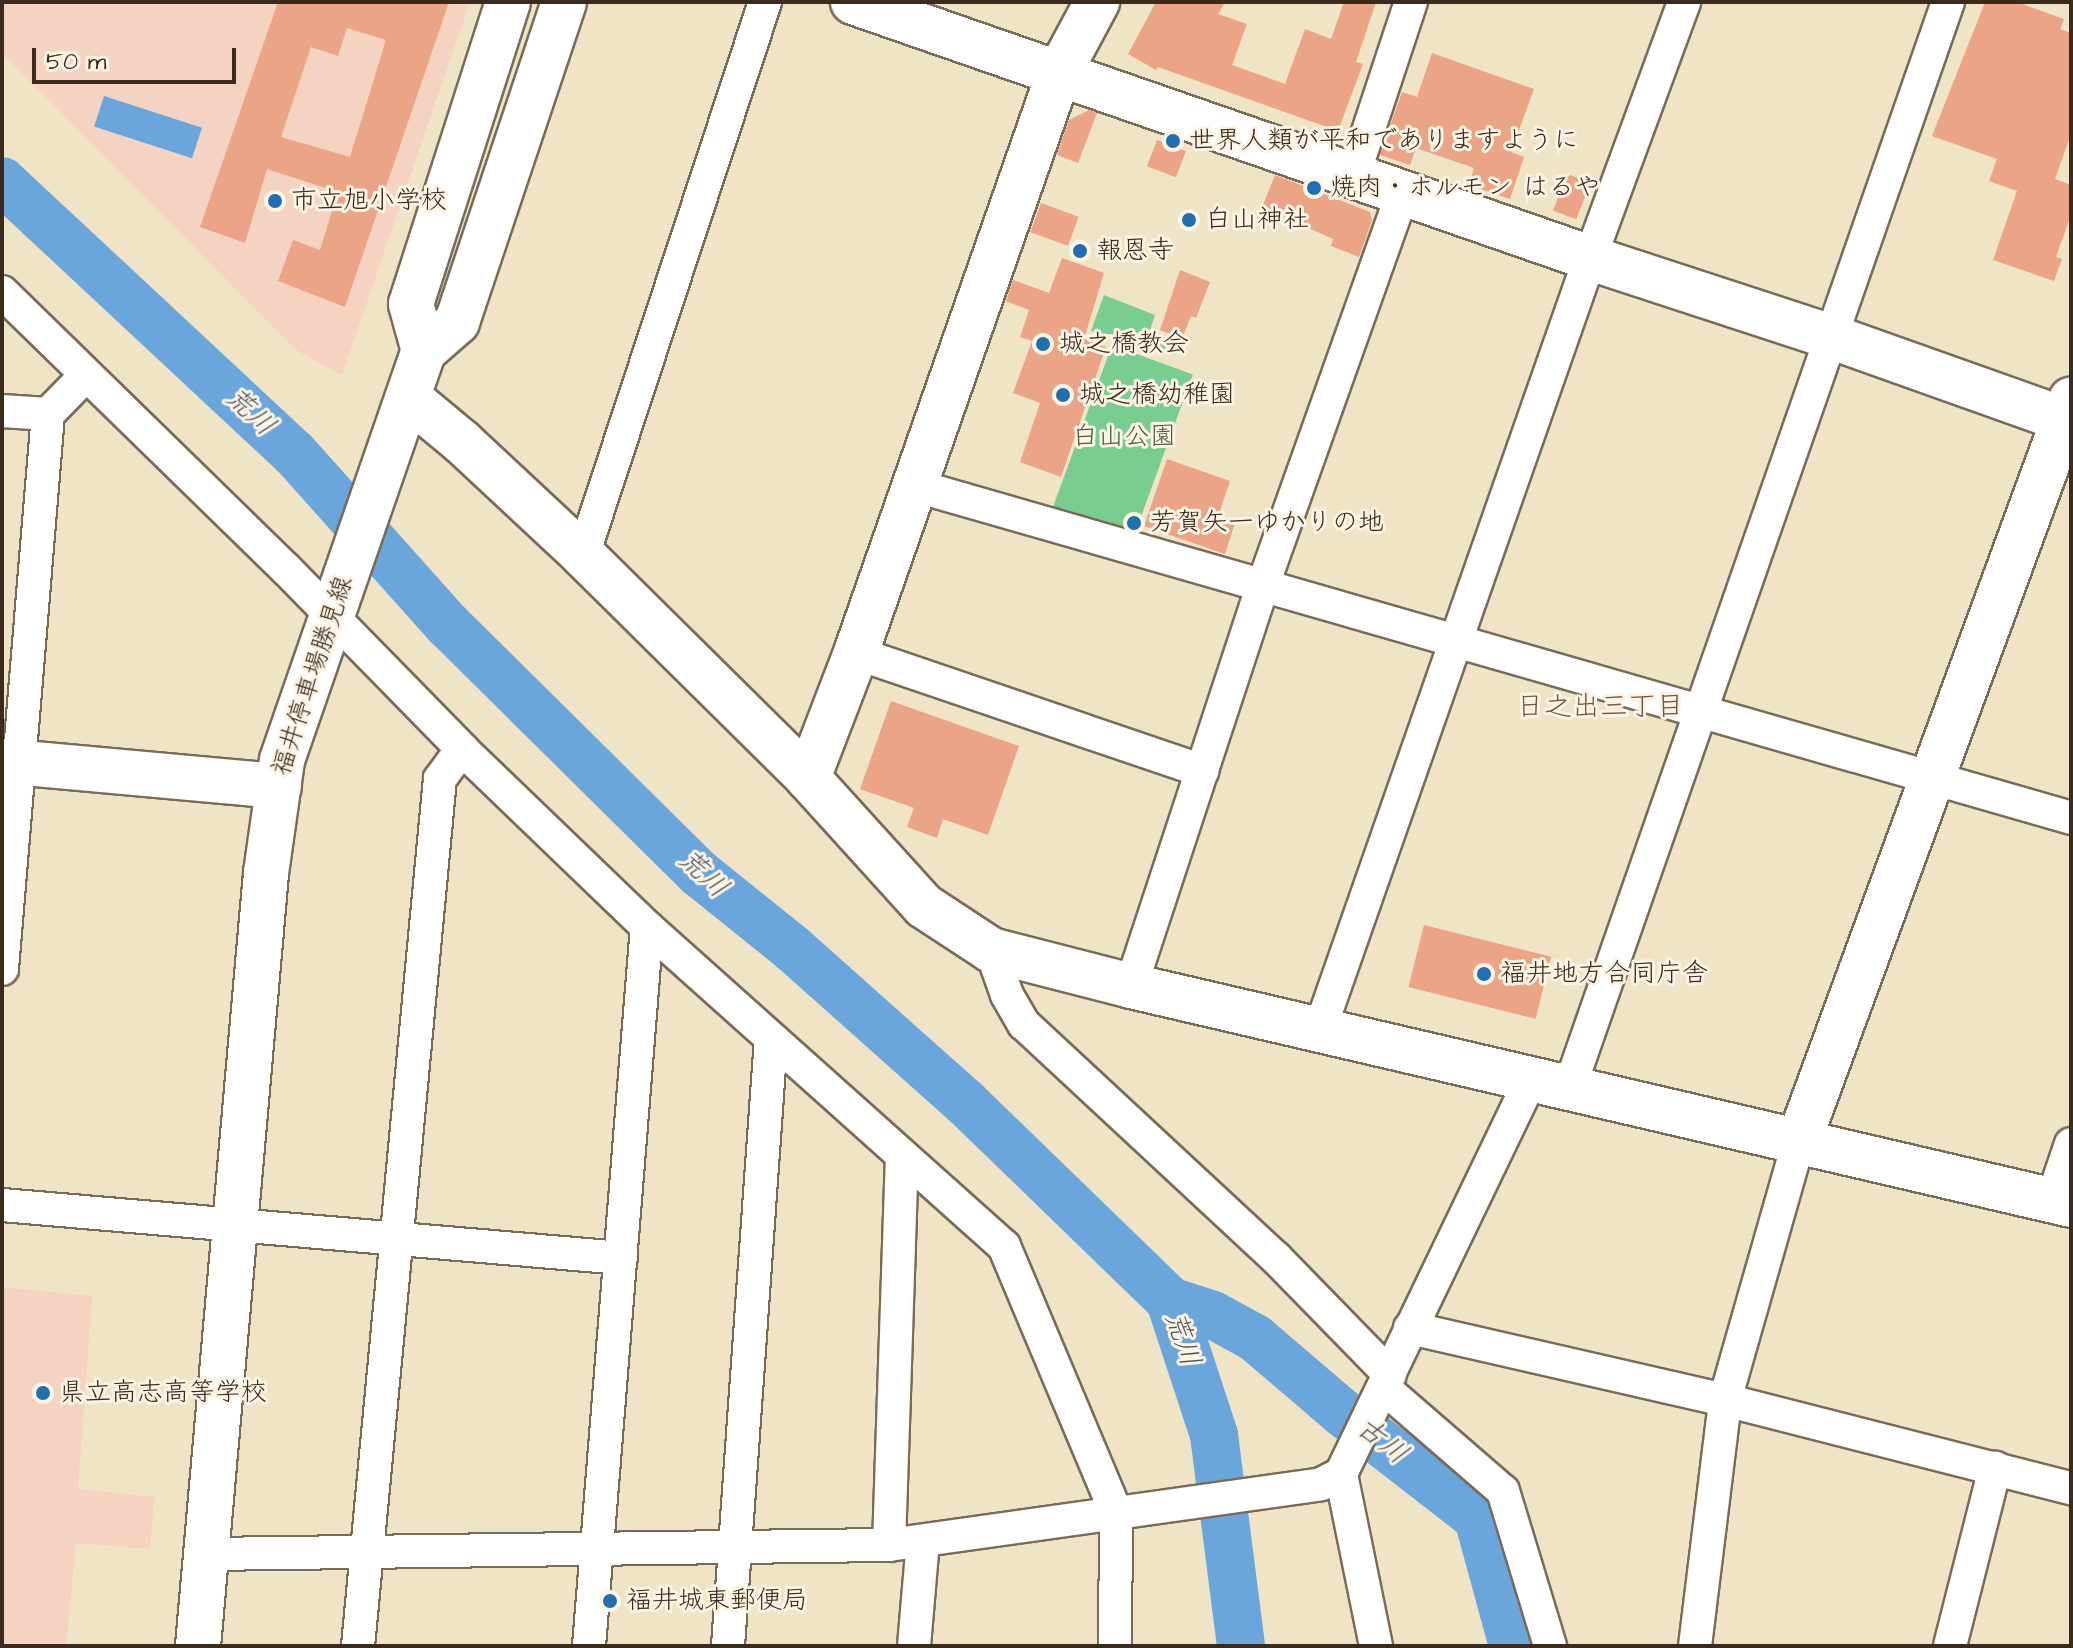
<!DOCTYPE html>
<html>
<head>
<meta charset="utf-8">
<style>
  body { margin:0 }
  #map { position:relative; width:2073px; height:1648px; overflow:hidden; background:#f0e4c6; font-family:"Architects Daughter","Klee One",sans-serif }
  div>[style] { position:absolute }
  .built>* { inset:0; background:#f5d3c2 }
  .green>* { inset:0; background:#79cd90; transform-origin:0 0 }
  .water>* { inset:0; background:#6aa5db; transform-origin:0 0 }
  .river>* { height:48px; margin:-24px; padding:0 24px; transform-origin:24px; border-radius:24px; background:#6aa5db }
  .building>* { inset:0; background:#eba486; transform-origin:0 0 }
  .roads { filter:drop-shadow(2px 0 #7a6b59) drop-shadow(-2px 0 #7a6b59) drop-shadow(0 2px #7a6b59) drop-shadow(0 -2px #7a6b59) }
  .street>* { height:32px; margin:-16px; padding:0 16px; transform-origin:16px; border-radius:16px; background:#fff }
  .secondary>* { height:44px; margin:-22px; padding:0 22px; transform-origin:22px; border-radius:22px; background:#fff }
  .dots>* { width:22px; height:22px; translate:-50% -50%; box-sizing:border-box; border:4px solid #fcf5e5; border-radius:50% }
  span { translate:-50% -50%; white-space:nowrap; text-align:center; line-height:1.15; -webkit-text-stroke:6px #fcf5e5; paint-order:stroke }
  .poi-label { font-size:26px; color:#3b2a1e }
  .left { translate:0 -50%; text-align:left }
  .park-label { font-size:26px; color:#4e5b40 }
  .street-label { font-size:26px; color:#3b2a1e }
  .water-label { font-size:28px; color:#4b5560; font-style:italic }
  .neighbourhood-label { font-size:28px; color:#795542 }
  .frame { position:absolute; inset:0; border:4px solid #3b2a1e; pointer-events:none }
  .scale { position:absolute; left:32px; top:48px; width:204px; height:36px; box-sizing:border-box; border:4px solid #3b2a1e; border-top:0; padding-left:10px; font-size:24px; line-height:28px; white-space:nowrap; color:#3b2a1e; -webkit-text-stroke:6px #fcf5e5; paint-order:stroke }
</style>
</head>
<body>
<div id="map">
  <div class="built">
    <div style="clip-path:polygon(2px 2px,470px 2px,342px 375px,296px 350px,2px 53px)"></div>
    <div style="clip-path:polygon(2px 1287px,92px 1296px,78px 1489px,154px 1497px,150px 1549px,76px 1543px,66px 1646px,2px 1646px)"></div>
  </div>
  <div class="green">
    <div style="clip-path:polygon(1104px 295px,1155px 315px,1148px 336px,1182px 349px,1175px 355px,1141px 349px,1091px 331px)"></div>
    <div style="left:1112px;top:345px;width:86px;height:173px;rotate:20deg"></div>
  </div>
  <div class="water">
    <div style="left:104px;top:96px;width:103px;height:32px;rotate:18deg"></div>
  </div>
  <div class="river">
    <div style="left:2px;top:181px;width:399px;rotate:43deg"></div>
    <div style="left:294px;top:453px;width:231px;rotate:48.2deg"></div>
    <div style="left:448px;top:625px;width:354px;rotate:44.7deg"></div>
    <div style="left:700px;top:874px;width:118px;rotate:38.8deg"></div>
    <div style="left:792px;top:948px;width:233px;rotate:41.7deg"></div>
    <div style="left:966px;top:1103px;width:284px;rotate:44.1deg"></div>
    <div style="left:1170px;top:1301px;width:141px;rotate:71.8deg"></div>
    <div style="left:1214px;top:1435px;width:213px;rotate:82.7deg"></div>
    <div style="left:1170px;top:1301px;width:45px;rotate:18deg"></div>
    <div style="left:1213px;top:1315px;width:48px;rotate:28.7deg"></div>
    <div style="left:1255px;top:1338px;width:117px;rotate:40.5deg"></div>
    <div style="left:1344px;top:1414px;width:170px;rotate:37.8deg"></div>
    <div style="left:1478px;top:1518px;width:133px;rotate:74.7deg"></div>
  </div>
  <div class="building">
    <div style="clip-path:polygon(evenodd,278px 2px,449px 2px,345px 307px,278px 281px,293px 240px,320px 250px,338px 192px,267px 169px,245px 243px,200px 227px,278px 2px,347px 28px,386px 40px,350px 157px,281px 137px,311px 47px,338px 56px,347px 28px)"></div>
    <div style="clip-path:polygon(1156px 2px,1225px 2px,1218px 14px,1247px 24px,1232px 65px,1285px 84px,1305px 29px,1331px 39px,1344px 2px,1376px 2px,1356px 62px,1363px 64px,1338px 131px,1158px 67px,1156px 70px,1128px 54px)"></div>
    <div style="clip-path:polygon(1985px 2px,2017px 2px,2064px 19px,2060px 29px,2071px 33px,2071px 134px,2055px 179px,2071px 185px,2071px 215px,2056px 257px,2062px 259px,2054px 281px,1993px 260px,2017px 191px,1989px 181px,1997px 159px,1932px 136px)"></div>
    <div style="clip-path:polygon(1432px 53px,1534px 89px,1511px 152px,1524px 157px,1510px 199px,1469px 185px,1474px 168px,1416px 148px,1410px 165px,1380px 155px,1402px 92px,1417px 97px)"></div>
    <div style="clip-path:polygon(1089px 110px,1097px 113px,1078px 163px,1057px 155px,1069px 120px)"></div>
    <div style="left:1157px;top:140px;width:31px;height:28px;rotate:21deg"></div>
    <div style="left:1567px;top:174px;width:25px;height:39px;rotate:21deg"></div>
    <div style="clip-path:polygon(1275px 175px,1370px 212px,1372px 220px,1359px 257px,1331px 246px,1333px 239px,1262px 207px)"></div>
    <div style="left:1041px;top:203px;width:40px;height:31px;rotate:20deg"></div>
    <div style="clip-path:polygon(1062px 258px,1104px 273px,1084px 339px,1106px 347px,1061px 477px,1020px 462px,1040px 403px,1013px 393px,1032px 341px,1020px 337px,1029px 310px,1006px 301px,1013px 280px,1049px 293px)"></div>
    <div style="clip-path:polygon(1180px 270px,1210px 282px,1196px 318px,1191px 316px,1182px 339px,1160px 330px)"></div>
    <div style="clip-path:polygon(1167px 459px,1230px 481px,1218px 517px,1235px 523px,1225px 554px,1144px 526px)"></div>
    <div style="clip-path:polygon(891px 701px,1019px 746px,988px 835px,943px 819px,937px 838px,907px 827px,914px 808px,860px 789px)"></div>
    <div style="left:1424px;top:925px;width:131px;height:64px;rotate:14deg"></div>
  </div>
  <div class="roads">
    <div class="street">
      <div style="left:1354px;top:174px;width:181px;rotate:-71.7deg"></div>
      <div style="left:2px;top:292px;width:397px;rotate:44.3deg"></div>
      <div style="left:286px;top:569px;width:252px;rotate:45.6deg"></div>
      <div style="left:462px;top:749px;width:257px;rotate:43.9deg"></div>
      <div style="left:647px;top:927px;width:479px;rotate:41.8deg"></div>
      <div style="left:1004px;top:1246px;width:289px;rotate:67.2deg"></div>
      <div style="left:1116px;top:1512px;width:134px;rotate:90.4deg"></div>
      <div style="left:2px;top:411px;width:46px;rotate:3.7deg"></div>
      <div style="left:48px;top:414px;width:54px;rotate:-45.7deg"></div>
      <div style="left:913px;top:485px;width:1205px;rotate:16.04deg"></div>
      <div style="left:583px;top:555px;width:582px;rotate:-71.78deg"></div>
      <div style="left:856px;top:653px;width:366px;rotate:18.8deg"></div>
      <div style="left:991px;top:950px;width:48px;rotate:70.4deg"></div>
      <div style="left:1007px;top:995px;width:34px;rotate:60deg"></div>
      <div style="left:1024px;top:1024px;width:344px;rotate:42.9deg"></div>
      <div style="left:1276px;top:1258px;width:163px;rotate:45.7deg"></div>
      <div style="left:2px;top:969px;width:557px;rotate:-85.26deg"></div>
      <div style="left:1131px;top:986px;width:422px;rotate:-71.8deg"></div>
      <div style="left:1263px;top:585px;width:418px;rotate:-70.4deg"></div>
      <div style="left:1320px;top:1029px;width:817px;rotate:-70.7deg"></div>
      <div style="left:1590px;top:258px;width:273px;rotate:-69.8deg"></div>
      <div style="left:1569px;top:1089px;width:1151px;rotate:-70.78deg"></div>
      <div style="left:2052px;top:1200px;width:59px;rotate:-71.3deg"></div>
      <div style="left:2px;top:1205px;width:621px;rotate:4.89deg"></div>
      <div style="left:1410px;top:1328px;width:323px;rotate:12.9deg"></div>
      <div style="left:1725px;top:1400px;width:357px;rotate:14.3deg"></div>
      <div style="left:1384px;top:1388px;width:157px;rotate:40.9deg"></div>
      <div style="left:1503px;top:1491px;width:162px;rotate:73.1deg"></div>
      <div style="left:1341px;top:1474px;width:176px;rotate:78.5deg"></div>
      <div style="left:889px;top:1545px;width:387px;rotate:-88.1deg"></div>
      <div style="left:207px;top:1554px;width:682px;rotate:-0.76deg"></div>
      <div style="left:889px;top:1545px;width:436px;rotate:-8deg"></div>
      <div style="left:1321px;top:1484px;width:22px;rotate:-27deg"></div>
      <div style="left:1341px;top:1474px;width:437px;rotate:-64.3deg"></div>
      <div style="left:358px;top:1646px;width:871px;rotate:-84.6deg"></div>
      <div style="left:440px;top:779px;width:37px;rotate:-54deg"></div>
      <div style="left:589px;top:1646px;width:721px;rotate:-85.39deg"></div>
      <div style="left:728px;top:1646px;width:609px;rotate:-85.95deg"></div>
      <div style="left:914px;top:1646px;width:104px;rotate:-85.1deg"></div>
      <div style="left:1695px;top:1646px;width:248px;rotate:-83deg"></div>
      <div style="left:1725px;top:1400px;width:267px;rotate:-74.1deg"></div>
      <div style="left:1950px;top:1646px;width:184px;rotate:-75.8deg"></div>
    </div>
    <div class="secondary">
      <div style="left:853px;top:2px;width:780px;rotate:19.15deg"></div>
      <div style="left:1590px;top:258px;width:255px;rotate:18.1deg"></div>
      <div style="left:1832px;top:337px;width:254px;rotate:19.6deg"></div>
      <div style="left:424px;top:351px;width:49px;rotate:-105.5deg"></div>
      <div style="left:411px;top:304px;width:317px;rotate:-72.2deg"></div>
      <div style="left:409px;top:398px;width:69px;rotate:39.7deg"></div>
      <div style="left:462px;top:442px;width:166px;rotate:43deg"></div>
      <div style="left:583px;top:555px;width:317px;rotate:44.7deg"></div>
      <div style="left:808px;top:778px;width:173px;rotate:47.8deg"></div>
      <div style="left:924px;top:906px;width:80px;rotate:33.3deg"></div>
      <div style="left:991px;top:950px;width:145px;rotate:14.4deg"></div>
      <div style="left:1131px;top:986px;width:965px;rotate:13.11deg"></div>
      <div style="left:2px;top:761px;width:278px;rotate:5.2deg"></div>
      <div style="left:808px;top:778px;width:134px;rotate:-69deg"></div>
      <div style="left:856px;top:653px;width:614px;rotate:-70.71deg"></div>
      <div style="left:1059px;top:73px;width:81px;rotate:-61.8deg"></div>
      <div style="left:1798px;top:1143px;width:792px;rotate:-69.83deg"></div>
      <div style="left:198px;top:1646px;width:776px;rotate:-84.97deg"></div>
      <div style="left:266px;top:873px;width:114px;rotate:-81.9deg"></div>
      <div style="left:282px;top:760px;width:433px;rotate:-70.9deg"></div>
      <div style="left:424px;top:351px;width:44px;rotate:-41.3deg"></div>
      <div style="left:457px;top:322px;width:337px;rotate:-71.5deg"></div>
    </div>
  </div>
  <div class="dots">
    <div style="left:1173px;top:141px;background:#1f6fb2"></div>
    <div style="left:1314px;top:188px;background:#1f6fb2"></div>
    <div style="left:275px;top:201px;background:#1f6fb2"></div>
    <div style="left:1189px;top:220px;background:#1f6fb2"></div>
    <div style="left:1080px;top:251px;background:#1f6fb2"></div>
    <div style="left:1043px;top:344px;background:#1f6fb2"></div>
    <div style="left:1063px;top:395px;background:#1f6fb2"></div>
    <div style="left:1134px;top:523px;background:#1f6fb2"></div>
    <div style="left:1484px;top:974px;background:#1f6fb2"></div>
    <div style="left:43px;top:1393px;background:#1f6fb2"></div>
    <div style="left:610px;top:1601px;background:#1f6fb2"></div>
  </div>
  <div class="poi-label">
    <span class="left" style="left:1189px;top:141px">世界人類が平和でありますように</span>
    <span class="left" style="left:1330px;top:188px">焼肉・ホルモン はるや</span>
    <span class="left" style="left:291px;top:201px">市立旭小学校</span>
    <span class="left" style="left:1205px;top:220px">白山神社</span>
    <span class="left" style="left:1096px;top:251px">報恩寺</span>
    <span class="left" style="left:1059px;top:344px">城之橋教会</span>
    <span class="left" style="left:1079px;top:395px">城之橋幼稚園</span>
    <span class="left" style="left:1150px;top:523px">芳賀矢一ゆかりの地</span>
    <span class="left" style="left:1500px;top:974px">福井地方合同庁舎</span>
    <span class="left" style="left:59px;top:1393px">県立高志高等学校</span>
    <span class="left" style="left:626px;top:1601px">福井城東郵便局</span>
  </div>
  <div class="park-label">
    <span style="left:1124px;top:437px">白山公園</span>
  </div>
  <div class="street-label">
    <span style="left:313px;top:676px;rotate:-72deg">福井停車場勝見線</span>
  </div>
  <div class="water-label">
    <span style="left:250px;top:412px;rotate:43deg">荒川</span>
    <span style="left:703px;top:874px;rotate:43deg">荒川</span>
    <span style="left:1182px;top:1339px;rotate:71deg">荒川</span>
    <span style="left:1382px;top:1441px;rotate:39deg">古川</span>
  </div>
  <div class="neighbourhood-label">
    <span style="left:1600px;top:707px">日之出三丁目</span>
  </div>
  <div class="frame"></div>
  <div class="scale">50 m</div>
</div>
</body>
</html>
